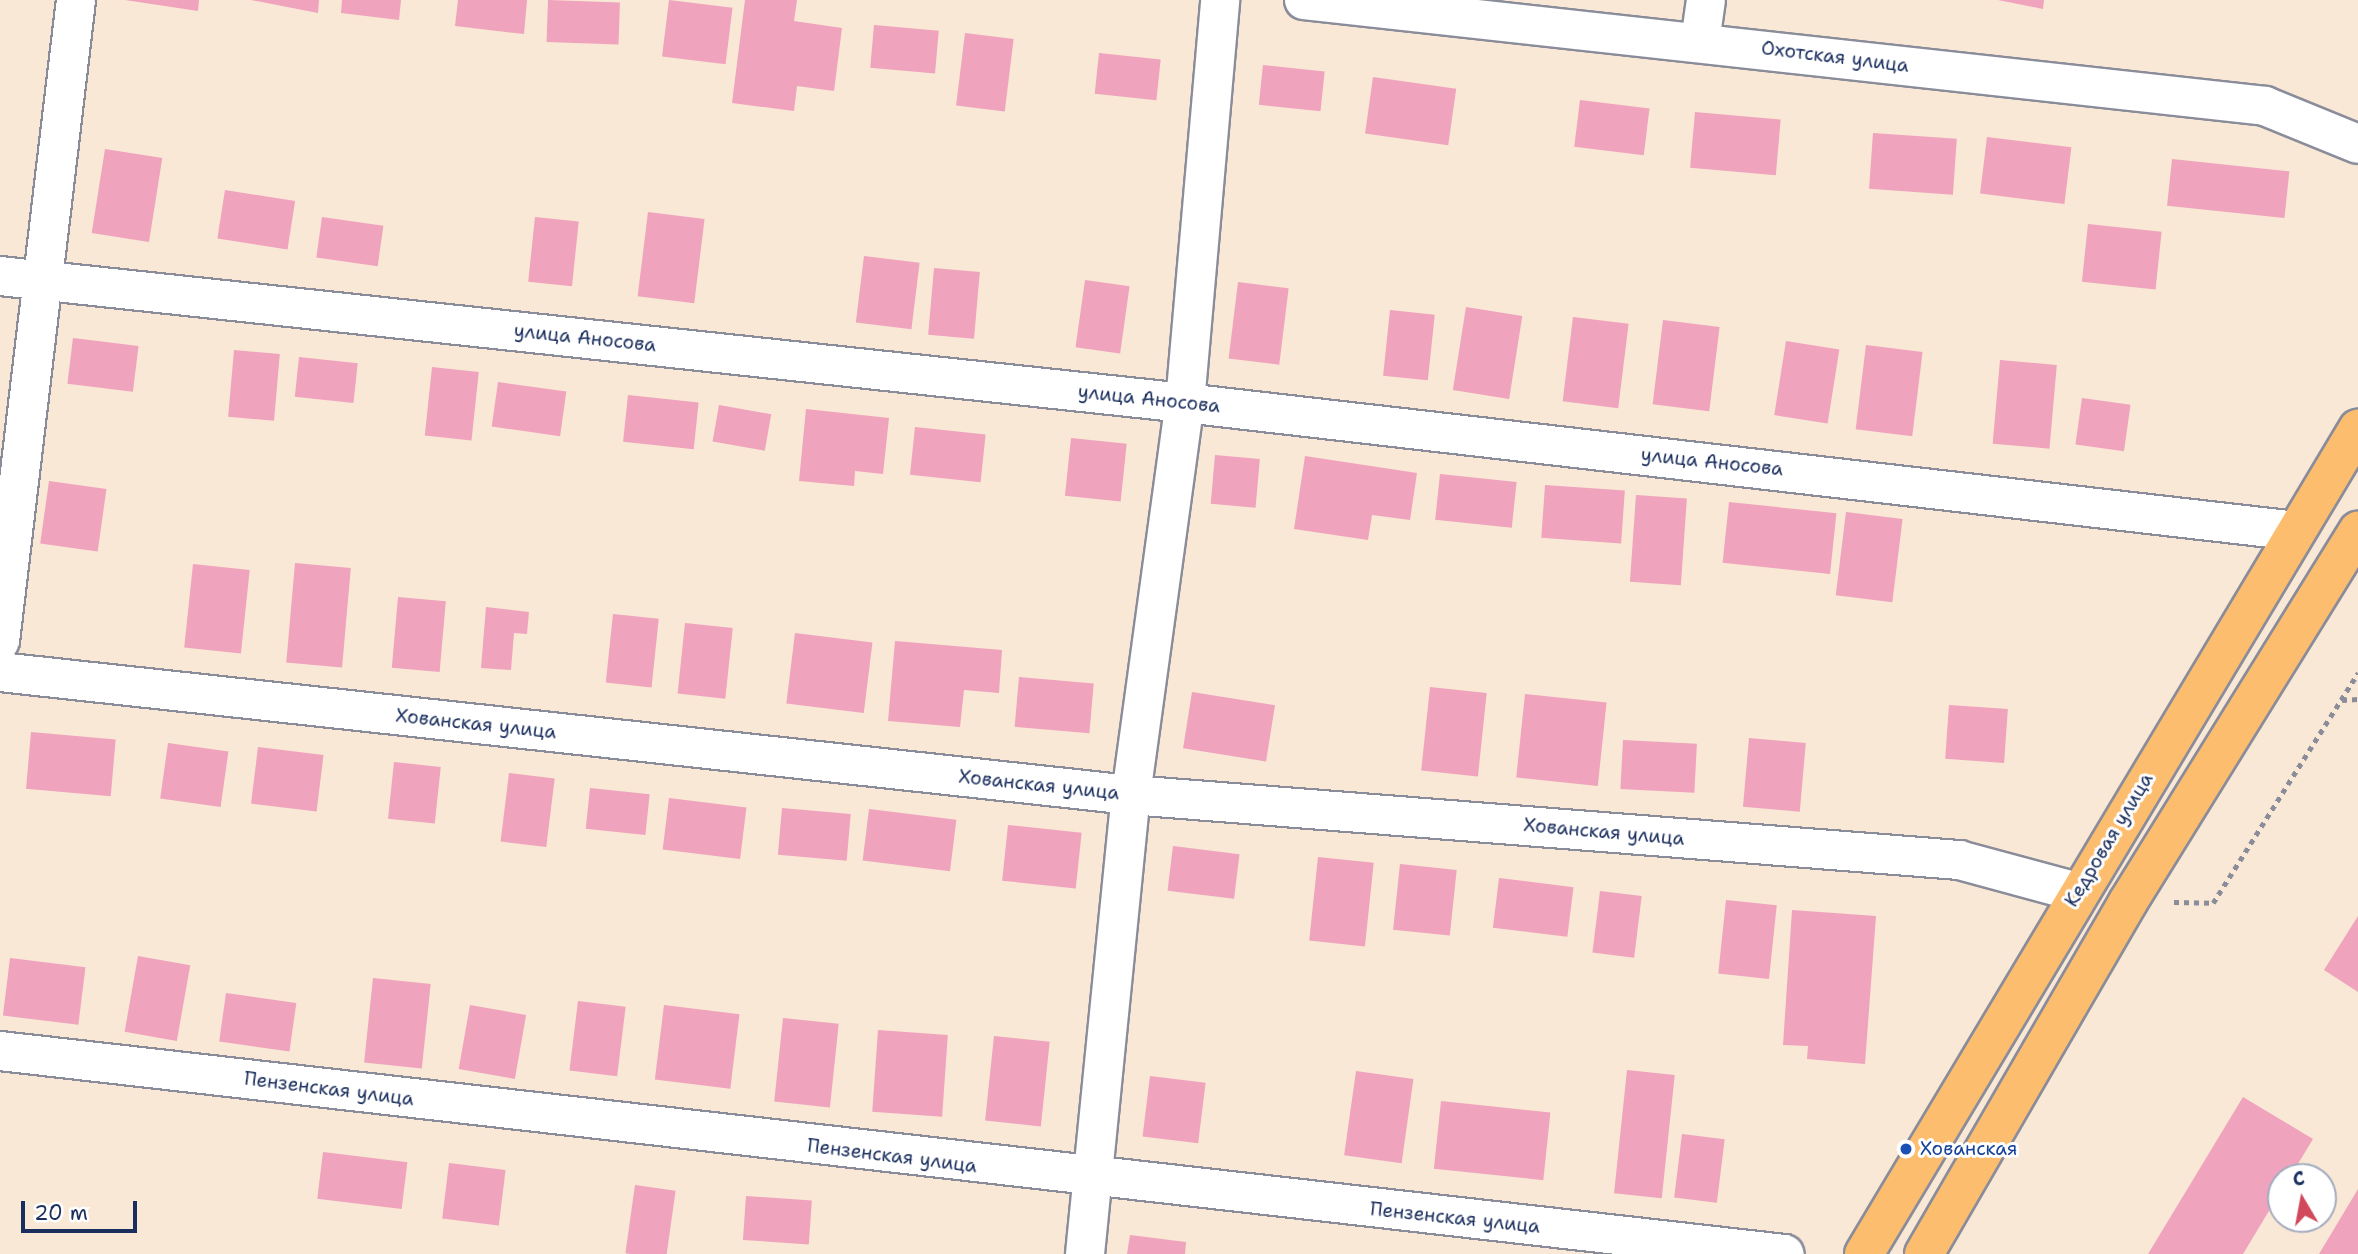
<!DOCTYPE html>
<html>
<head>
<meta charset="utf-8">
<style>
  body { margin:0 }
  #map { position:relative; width:2358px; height:1254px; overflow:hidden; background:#f8e8d5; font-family:"Shantell Sans",sans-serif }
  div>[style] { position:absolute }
  .building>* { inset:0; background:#f0a3bd; transform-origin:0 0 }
  .path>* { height:4.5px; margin-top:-2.25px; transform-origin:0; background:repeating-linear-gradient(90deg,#8a8c9a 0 5px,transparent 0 10px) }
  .roads { filter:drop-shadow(2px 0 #8a8c9a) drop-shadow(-2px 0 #8a8c9a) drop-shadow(0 2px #8a8c9a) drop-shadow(0 -2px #8a8c9a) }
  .minor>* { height:38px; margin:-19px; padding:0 19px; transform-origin:19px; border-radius:19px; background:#fff }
  .major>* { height:38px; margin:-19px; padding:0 19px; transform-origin:19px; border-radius:19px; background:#fcbd6f }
  .dots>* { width:19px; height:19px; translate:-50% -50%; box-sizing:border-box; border:4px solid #fff; border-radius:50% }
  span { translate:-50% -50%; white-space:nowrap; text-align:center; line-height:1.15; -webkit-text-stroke:6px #fff; paint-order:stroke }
  .street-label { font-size:19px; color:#1b2f5e }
  .transit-label { font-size:19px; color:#164399 }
  .left { translate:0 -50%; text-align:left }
  .north { position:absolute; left:2267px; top:1163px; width:70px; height:70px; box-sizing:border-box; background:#fff; border:2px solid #a4acbf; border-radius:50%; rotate:350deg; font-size:19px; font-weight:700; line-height:28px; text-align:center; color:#1b2f5e }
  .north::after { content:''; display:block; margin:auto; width:24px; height:32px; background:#d1495b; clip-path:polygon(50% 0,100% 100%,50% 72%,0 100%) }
  .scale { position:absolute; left:21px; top:1201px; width:116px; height:32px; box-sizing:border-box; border:4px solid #1b2f5e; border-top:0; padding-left:9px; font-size:21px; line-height:24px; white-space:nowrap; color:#1b2f5e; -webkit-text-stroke:5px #fff; paint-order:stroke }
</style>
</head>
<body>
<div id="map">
  <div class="building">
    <div style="clip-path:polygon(125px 0,199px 0,198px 11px)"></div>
    <div style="clip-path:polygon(251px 0,319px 0,318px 13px)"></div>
    <div style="clip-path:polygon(342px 0,401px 0,399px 20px,341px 13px)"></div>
    <div style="clip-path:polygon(458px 0,527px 0,524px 34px,455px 26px)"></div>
    <div style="left:548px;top:0;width:72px;height:42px;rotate:2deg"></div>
    <div style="left:669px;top:0;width:64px;height:57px;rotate:7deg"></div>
    <div style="clip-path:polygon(745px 0,797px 0,794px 21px,842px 28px,834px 91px,797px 86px,794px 111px,732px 103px)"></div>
    <div style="clip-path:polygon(1998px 0,2044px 0,2043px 9px)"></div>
    <div style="left:874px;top:25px;width:65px;height:43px;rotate:5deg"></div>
    <div style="left:965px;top:33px;width:49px;height:73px;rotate:7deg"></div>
    <div style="left:1099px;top:53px;width:62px;height:41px;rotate:6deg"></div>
    <div style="left:1263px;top:65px;width:62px;height:40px;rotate:6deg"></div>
    <div style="left:1373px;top:77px;width:84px;height:57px;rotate:8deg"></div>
    <div style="left:1580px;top:100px;width:70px;height:47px;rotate:7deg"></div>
    <div style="left:1695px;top:112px;width:86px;height:56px;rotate:5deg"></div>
    <div style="left:1873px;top:133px;width:84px;height:56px;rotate:4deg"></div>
    <div style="left:1987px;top:137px;width:85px;height:57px;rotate:7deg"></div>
    <div style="left:105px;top:149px;width:58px;height:85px;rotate:9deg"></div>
    <div style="left:2172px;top:159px;width:118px;height:47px;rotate:6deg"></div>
    <div style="left:225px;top:190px;width:71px;height:49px;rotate:9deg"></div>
    <div style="left:648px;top:212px;width:57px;height:85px;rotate:7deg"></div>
    <div style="left:322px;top:217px;width:62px;height:41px;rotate:8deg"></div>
    <div style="left:535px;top:217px;width:44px;height:65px;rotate:6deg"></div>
    <div style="left:2088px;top:224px;width:74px;height:58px;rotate:6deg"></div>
    <div style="left:864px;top:256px;width:56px;height:67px;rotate:7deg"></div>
    <div style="left:934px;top:268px;width:46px;height:67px;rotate:5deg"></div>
    <div style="left:1085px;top:280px;width:45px;height:68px;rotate:8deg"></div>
    <div style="left:1238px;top:282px;width:51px;height:77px;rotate:7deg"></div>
    <div style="left:1466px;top:307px;width:57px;height:84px;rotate:9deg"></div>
    <div style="left:1390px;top:310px;width:45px;height:66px;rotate:6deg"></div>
    <div style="left:1573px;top:317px;width:56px;height:85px;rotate:7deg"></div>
    <div style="left:1663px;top:320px;width:57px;height:85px;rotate:7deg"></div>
    <div style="left:73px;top:338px;width:66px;height:46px;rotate:7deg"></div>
    <div style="left:1786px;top:341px;width:54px;height:75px;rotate:9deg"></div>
    <div style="left:1866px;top:345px;width:57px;height:85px;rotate:7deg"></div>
    <div style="left:234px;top:350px;width:46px;height:67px;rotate:5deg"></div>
    <div style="left:299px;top:357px;width:59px;height:40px;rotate:6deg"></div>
    <div style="left:2000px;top:360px;width:57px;height:84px;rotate:5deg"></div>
    <div style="left:432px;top:367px;width:47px;height:69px;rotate:6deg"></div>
    <div style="left:498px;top:382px;width:69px;height:45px;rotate:8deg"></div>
    <div style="left:628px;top:395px;width:71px;height:47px;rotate:6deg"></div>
    <div style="left:2082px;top:398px;width:49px;height:47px;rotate:8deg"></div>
    <div style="left:719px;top:405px;width:53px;height:37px;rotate:10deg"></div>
    <div style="clip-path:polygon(806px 409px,889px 418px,883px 474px,855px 471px,854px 486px,799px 481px)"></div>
    <div style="left:915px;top:427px;width:71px;height:48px;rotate:6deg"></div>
    <div style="left:1071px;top:438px;width:56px;height:58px;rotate:6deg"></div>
    <div style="left:1215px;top:455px;width:45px;height:49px;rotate:5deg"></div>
    <div style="clip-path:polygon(1305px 456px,1417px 473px,1410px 520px,1372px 515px,1368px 540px,1294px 529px)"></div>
    <div style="left:1440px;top:474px;width:77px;height:46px;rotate:6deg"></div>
    <div style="left:49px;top:481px;width:58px;height:63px;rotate:8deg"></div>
    <div style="left:1545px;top:485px;width:80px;height:53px;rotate:4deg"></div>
    <div style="left:1636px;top:495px;width:51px;height:87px;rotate:4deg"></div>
    <div style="left:1729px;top:502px;width:108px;height:61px;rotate:6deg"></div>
    <div style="left:1846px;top:512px;width:57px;height:84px;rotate:7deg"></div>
    <div style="left:295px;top:563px;width:56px;height:100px;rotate:5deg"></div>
    <div style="left:193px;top:564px;width:57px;height:84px;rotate:6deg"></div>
    <div style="left:398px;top:597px;width:48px;height:71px;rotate:5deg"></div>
    <div style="clip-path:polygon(486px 607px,529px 612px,527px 634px,514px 633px,511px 670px,481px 668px)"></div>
    <div style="left:613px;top:614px;width:46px;height:69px;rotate:6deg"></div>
    <div style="left:685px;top:623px;width:48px;height:71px;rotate:6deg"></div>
    <div style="left:795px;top:633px;width:78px;height:71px;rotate:7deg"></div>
    <div style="clip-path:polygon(895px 641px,1002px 650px,999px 693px,964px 690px,960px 727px,888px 721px)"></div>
    <div style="left:1019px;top:677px;width:75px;height:50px;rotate:5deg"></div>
    <div style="left:1430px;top:687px;width:57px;height:84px;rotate:6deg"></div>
    <div style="left:1192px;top:692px;width:84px;height:57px;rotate:9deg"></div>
    <div style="left:1525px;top:694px;width:82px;height:84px;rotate:6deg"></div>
    <div style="left:1949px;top:705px;width:59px;height:54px;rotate:4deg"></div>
    <div style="left:31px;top:732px;width:85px;height:57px;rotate:5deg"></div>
    <div style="left:1749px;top:738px;width:57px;height:69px;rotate:5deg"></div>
    <div style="left:1623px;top:740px;width:74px;height:49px;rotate:3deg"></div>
    <div style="left:168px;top:743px;width:61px;height:56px;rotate:8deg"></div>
    <div style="left:258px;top:747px;width:66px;height:57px;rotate:7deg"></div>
    <div style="left:394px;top:762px;width:47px;height:57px;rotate:6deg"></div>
    <div style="left:509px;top:773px;width:46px;height:69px;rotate:7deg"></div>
    <div style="left:590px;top:788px;width:60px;height:41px;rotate:6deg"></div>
    <div style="left:669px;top:798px;width:78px;height:52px;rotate:7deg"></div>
    <div style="left:782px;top:808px;width:69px;height:47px;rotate:5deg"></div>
    <div style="left:869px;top:809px;width:88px;height:52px;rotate:7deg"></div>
    <div style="left:1008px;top:825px;width:74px;height:56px;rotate:6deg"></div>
    <div style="left:1173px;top:846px;width:67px;height:45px;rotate:7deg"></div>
    <div style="left:1318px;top:857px;width:56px;height:84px;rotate:6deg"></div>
    <div style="left:1400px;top:864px;width:57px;height:66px;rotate:6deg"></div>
    <div style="left:1499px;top:878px;width:75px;height:50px;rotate:7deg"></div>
    <div style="left:1600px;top:891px;width:42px;height:62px;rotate:7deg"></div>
    <div style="left:1726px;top:900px;width:51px;height:74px;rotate:6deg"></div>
    <div style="clip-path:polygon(1792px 910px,1876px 916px,1865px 1064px,1807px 1059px,1808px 1046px,1783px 1045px)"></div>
    <div style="clip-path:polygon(2358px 916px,2358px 992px,2324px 970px)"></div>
    <div style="left:138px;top:956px;width:53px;height:77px;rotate:10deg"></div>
    <div style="left:10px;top:958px;width:76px;height:58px;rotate:7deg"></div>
    <div style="left:373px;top:978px;width:58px;height:85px;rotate:6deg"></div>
    <div style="left:226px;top:993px;width:71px;height:49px;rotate:8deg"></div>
    <div style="left:578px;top:1001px;width:48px;height:70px;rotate:7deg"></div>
    <div style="left:470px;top:1005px;width:57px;height:65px;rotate:10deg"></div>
    <div style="left:664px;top:1005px;width:76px;height:75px;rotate:7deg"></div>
    <div style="left:783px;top:1018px;width:56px;height:84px;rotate:6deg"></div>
    <div style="left:878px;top:1030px;width:70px;height:82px;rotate:4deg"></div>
    <div style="left:994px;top:1036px;width:56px;height:85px;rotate:6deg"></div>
    <div style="left:1627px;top:1070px;width:48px;height:124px;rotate:6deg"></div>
    <div style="left:1356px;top:1071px;width:58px;height:85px;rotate:8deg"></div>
    <div style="left:1150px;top:1076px;width:56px;height:61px;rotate:7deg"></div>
    <div style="clip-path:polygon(2243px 1097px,2313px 1139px,2290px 1177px,2281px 1177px,2281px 1191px,2243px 1254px,2148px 1254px)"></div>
    <div style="left:1441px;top:1101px;width:110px;height:68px;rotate:6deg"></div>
    <div style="left:1682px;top:1134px;width:43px;height:64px;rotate:7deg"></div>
    <div style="left:323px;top:1152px;width:85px;height:47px;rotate:7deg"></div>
    <div style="left:449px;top:1163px;width:57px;height:56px;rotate:7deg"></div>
    <div style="left:635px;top:1185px;width:41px;height:69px;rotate:8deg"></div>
    <div style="clip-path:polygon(2358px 1189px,2358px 1254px,2319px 1254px)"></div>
    <div style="left:746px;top:1196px;width:66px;height:44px;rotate:4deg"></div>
    <div style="clip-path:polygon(1130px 1235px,1186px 1242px,1185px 1254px,1127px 1254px)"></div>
  </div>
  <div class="path">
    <div style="left:2342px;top:700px;width:16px;rotate:-4deg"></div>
    <div style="left:2174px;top:902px;width:39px;rotate:1deg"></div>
    <div style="left:2213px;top:903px;width:272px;rotate:-57.8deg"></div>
  </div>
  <div class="roads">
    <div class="minor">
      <div style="left:1304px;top:0;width:967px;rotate:6.29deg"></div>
      <div style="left:2265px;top:106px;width:100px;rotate:22.2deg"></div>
      <div style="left:1700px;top:42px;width:42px;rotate:-81.9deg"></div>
      <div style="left:0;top:276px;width:1192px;rotate:6.12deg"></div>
      <div style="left:1185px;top:403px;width:1118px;rotate:6.57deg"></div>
      <div style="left:0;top:641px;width:645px;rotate:-83.24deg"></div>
      <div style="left:0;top:672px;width:1138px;rotate:6.21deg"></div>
      <div style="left:1131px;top:795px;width:831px;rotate:4.49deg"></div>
      <div style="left:1959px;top:860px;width:123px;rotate:15.1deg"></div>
      <div style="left:0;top:1051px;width:1796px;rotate:6.49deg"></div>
      <div style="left:1085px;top:1254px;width:461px;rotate:-84.3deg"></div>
      <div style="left:1131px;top:795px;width:396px;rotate:-82.2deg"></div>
      <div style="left:1185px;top:403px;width:405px;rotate:-85deg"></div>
    </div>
    <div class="major">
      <div style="left:1864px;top:1254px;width:962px;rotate:-59.09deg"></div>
      <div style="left:1924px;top:1254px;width:407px;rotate:-59.9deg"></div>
      <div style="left:2128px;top:902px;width:437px;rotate:-58.2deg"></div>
    </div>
  </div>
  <div class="dots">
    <div style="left:1906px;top:1149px;background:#1a4fb4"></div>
  </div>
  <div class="street-label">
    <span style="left:1835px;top:57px;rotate:7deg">Охотская улица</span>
    <span style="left:585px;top:338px;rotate:6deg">улица Аносова</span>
    <span style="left:1149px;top:399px;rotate:6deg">улица Аносова</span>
    <span style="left:1712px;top:462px;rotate:6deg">улица Аносова</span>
    <span style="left:476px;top:724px;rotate:6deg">Хованская улица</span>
    <span style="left:1039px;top:785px;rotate:6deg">Хованская улица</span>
    <span style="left:1604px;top:832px;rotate:5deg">Хованская улица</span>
    <span style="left:2109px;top:840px;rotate:-59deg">Кедровая улица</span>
    <span style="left:329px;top:1089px;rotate:7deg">Пензенская улица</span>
    <span style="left:892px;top:1156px;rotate:7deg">Пензенская улица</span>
    <span style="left:1455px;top:1218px;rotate:6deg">Пензенская улица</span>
  </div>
  <div class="transit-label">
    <span class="left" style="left:1920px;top:1149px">Хованская</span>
  </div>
  <div class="north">С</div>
  <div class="scale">20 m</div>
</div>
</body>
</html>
